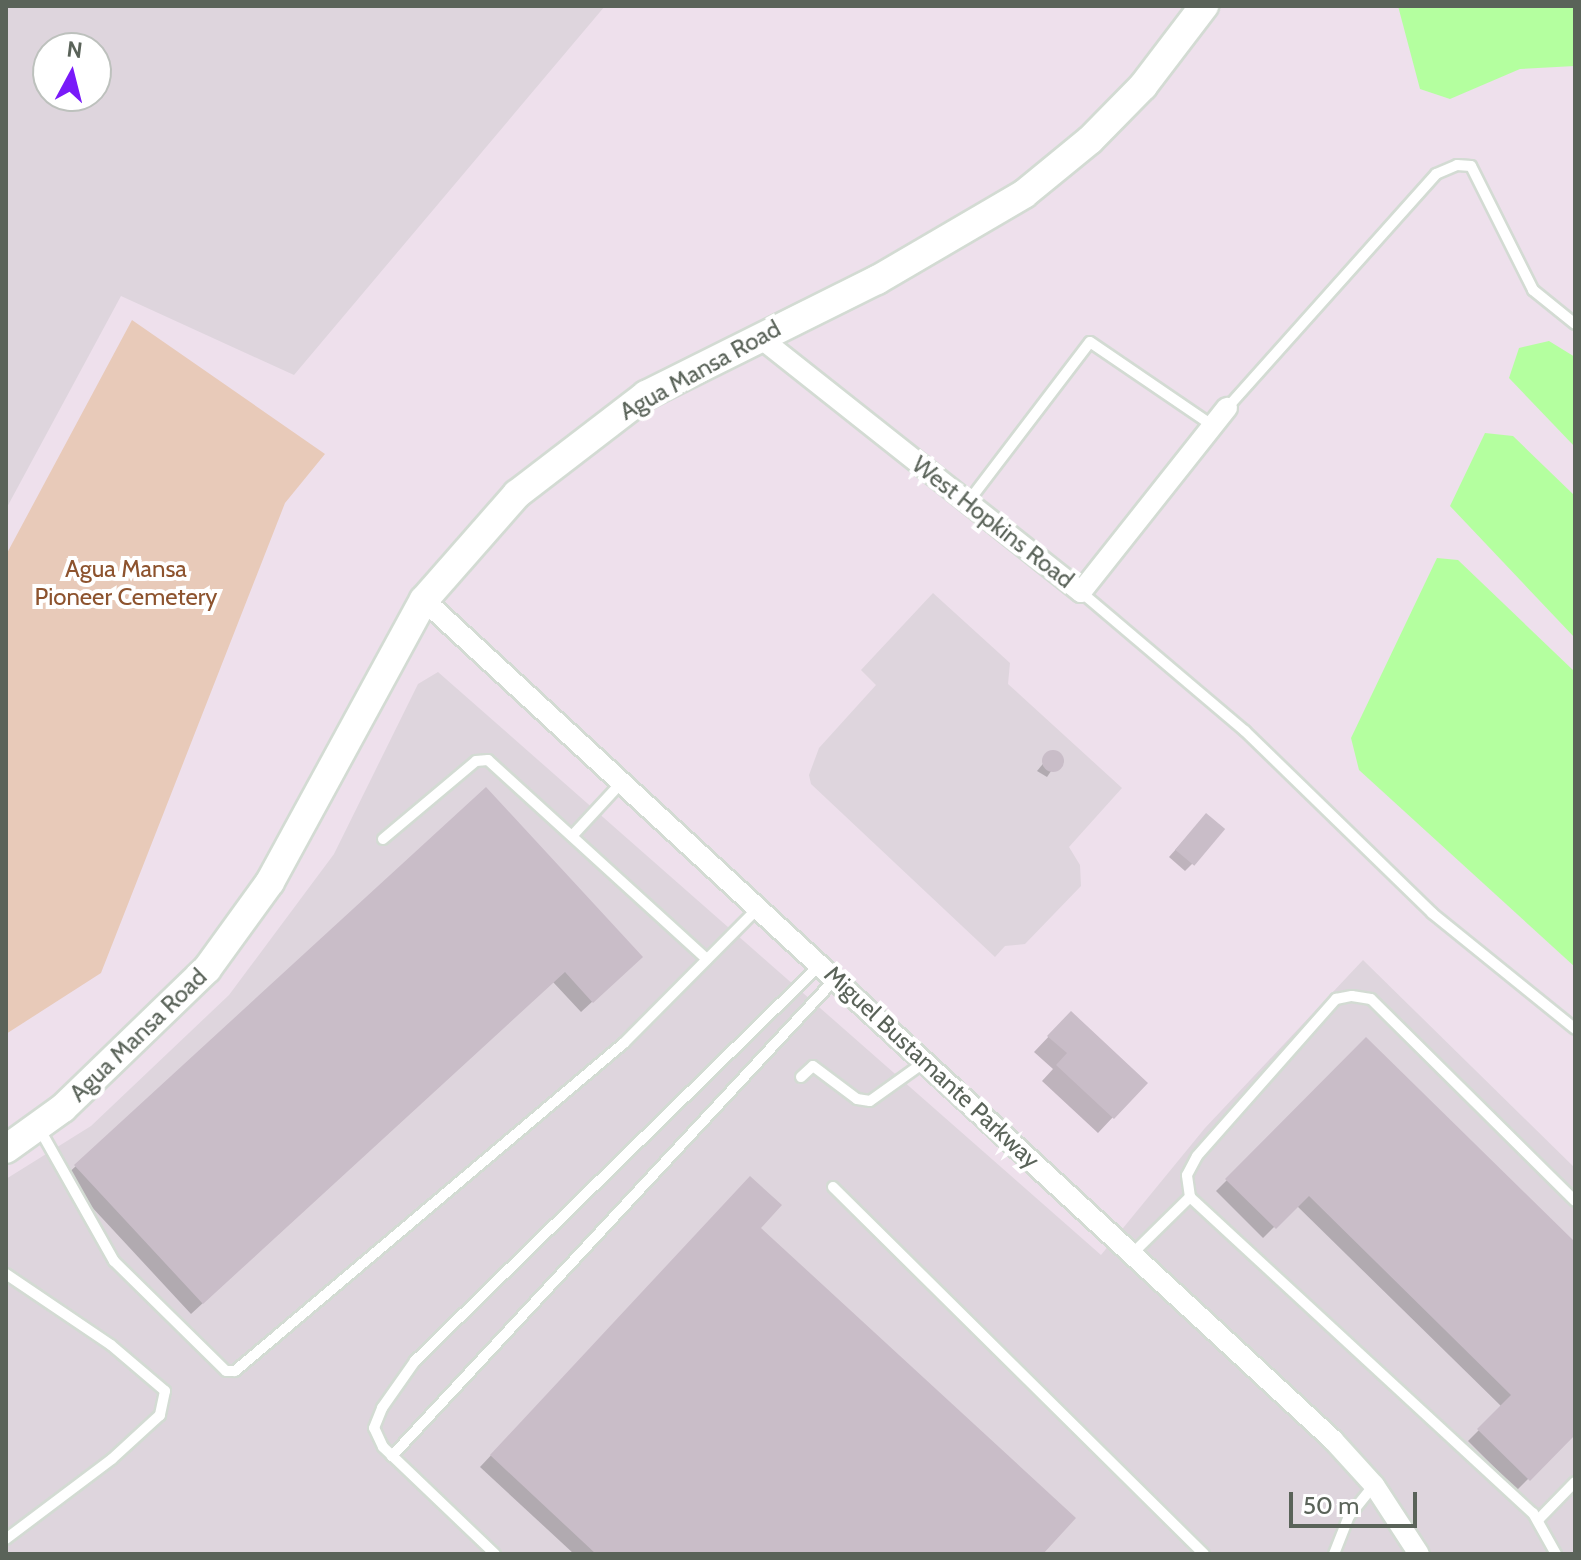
<!DOCTYPE html>
<html>
<head>
<meta charset="utf-8">
<style>
  body { margin:0 }
  #map { position:relative; width:1581px; height:1560px; overflow:hidden; background:#eee0ec; font-family:Cabin,sans-serif }
  div>[style] { position:absolute }
  .industrial>* { inset:0; background:#ded5dd }
  .green>* { inset:0; background:#e8cab9 }
  .water>* { inset:0; background:#b4ff9f }
  .shadow>* { inset:0; background:#0003 }
  .building>* { inset:0; background:#c9bdc8; transform-origin:0 0 }
  .round { border-radius:50% }
  .roads { filter:drop-shadow(2px 0 #d3dbd3) drop-shadow(-2px 0 #d3dbd3) drop-shadow(0 2px #d3dbd3) drop-shadow(0 -2px #d3dbd3) }
  .lane>* { height:10px; margin:-5px; padding:0 5px; transform-origin:5px; border-radius:5px; background:#fff }
  .street>* { height:20px; margin:-10px; padding:0 10px; transform-origin:10px; border-radius:10px; background:#fff }
  .secondary>* { height:28px; margin:-14px; padding:0 14px; transform-origin:14px; border-radius:14px; background:#fff }
  span { translate:-50% -50%; white-space:nowrap; text-align:center; line-height:1.15; -webkit-text-stroke:8px #fff; paint-order:stroke }
  .street-label { font-size:24px; color:#5a6359 }
  .park-label { font-size:24px; color:#8d532e }
  .frame { position:absolute; inset:0; border:8px solid #5a6359; pointer-events:none }
  .north { position:absolute; left:32px; top:32px; width:80px; height:80px; box-sizing:border-box; background:#fff; border:2px solid #bdc1bd; border-radius:50%; rotate:7deg; font-size:22px; font-weight:700; line-height:32px; text-align:center; color:#5a6359 }
  .north::after { content:''; display:block; margin:auto; width:28px; height:36px; background:#791af9; clip-path:polygon(50% 0,100% 100%,50% 72%,0 100%) }
  .scale { position:absolute; left:1289px; top:1492px; width:128px; height:36px; box-sizing:border-box; border:4px solid #5a6359; border-top:0; padding-left:10px; font-size:24px; line-height:28px; white-space:nowrap; color:#5a6359; -webkit-text-stroke:6px #fff; paint-order:stroke }
</style>
</head>
<body>
<div id="map">
  <div class="industrial">
    <div style="clip-path:polygon(evenodd,6px 6px,605px 6px,294px 375px,121px 296px,6px 509px,6px 6px,48px 48px,96px 48px,96px 96px,48px 96px,48px 48px)"></div>
    <div style="clip-path:polygon(933px 593px,1010px 663px,1008px 684px,1122px 788px,1069px 847px,1080px 865px,1081px 886px,1025px 944px,1005px 946px,995px 957px,811px 784px,809px 775px,819px 748px,876px 685px,861px 670px)"></div>
    <div style="clip-path:polygon(438px 672px,1101px 1255px,1205px 1128px,1363px 960px,1575px 1168px,1575px 1554px,6px 1554px,6px 1179px,91px 1126px,229px 995px,334px 854px,418px 684px)"></div>
  </div>
  <div class="green">
    <div style="clip-path:polygon(132px 320px,325px 454px,285px 503px,101px 973px,6px 1034px,6px 555px)"></div>
  </div>
  <div class="water">
    <div style="clip-path:polygon(1398px 6px,1575px 6px,1575px 66px,1520px 69px,1450px 99px,1420px 89px)"></div>
    <div style="clip-path:polygon(1549px 341px,1575px 357px,1575px 447px,1509px 378px,1519px 348px)"></div>
    <div style="clip-path:polygon(1485px 433px,1513px 436px,1575px 496px,1575px 638px,1450px 506px)"></div>
    <div style="clip-path:polygon(1437px 558px,1458px 560px,1575px 672px,1575px 967px,1359px 770px,1351px 738px)"></div>
  </div>
  <div class="shadow">
    <div style="clip-path:polygon(1052px 753px,1060px 758px,1047px 777px,1037px 771px)"></div>
    <div style="clip-path:polygon(486px 790px,630px 967px,581px 1012px,553px 982px,191px 1314px,64px 1177px)"></div>
    <div style="clip-path:polygon(1199px 823px,1192px 864px,1185px 871px,1169px 857px)"></div>
    <div style="clip-path:polygon(1071px 1013px,1145px 1083px,1098px 1133px,1042px 1081px,1053px 1069px,1034px 1052px)"></div>
    <div style="clip-path:polygon(1367px 1040px,1575px 1245px,1575px 1432px,1517px 1490px,1468px 1441px,1502px 1407px,1296px 1205px,1263px 1238px,1216px 1191px)"></div>
    <div style="clip-path:polygon(740px 1189px,758px 1228px,1040px 1554px,574px 1554px,480px 1467px)"></div>
  </div>
  <div class="building">
    <div class="round" style="left:1042px;top:750px;width:22px;height:22px"></div>
    <div style="clip-path:polygon(486px 787px,643px 957px,593px 1003px,565px 972px,203px 1304px,74px 1165px)"></div>
    <div style="left:1206px;top:813px;width:25px;height:48px;rotate:40deg"></div>
    <div style="clip-path:polygon(1071px 1011px,1148px 1083px,1114px 1119px,1056px 1065px,1067px 1053px,1047px 1036px)"></div>
    <div style="clip-path:polygon(1366px 1037px,1575px 1242px,1575px 1435px,1530px 1481px,1477px 1429px,1511px 1395px,1309px 1196px,1276px 1229px,1225px 1179px)"></div>
    <div style="clip-path:polygon(750px 1176px,782px 1205px,761px 1228px,1076px 1518px,1043px 1554px,596px 1554px,490px 1455px)"></div>
  </div>
  <div class="roads">
    <div class="lane">
      <div style="left:1227px;top:408px;width:314px;rotate:-48.2deg"></div>
      <div style="left:1436px;top:174px;width:23px;rotate:-23deg"></div>
      <div style="left:1457px;top:165px;width:14px;rotate:4deg"></div>
      <div style="left:1471px;top:166px;width:139px;rotate:63.4deg"></div>
      <div style="left:1533px;top:290px;width:54px;rotate:39deg"></div>
      <div style="left:968px;top:502px;width:201px;rotate:-52.7deg"></div>
      <div style="left:1090px;top:342px;width:149px;rotate:34.3deg"></div>
      <div style="left:1081px;top:592px;width:215px;rotate:40.3deg"></div>
      <div style="left:1245px;top:731px;width:261px;rotate:44.2deg"></div>
      <div style="left:1432px;top:913px;width:184px;rotate:39deg"></div>
      <div style="left:572px;top:836px;width:74px;rotate:-47.2deg"></div>
      <div style="left:383px;top:839px;width:121px;rotate:-40deg"></div>
      <div style="left:476px;top:761px;width:12px;rotate:-5deg"></div>
      <div style="left:488px;top:760px;width:296px;rotate:42.3deg"></div>
      <div style="left:801px;top:1077px;width:16px;rotate:-43deg"></div>
      <div style="left:813px;top:1066px;width:55px;rotate:36.9deg"></div>
      <div style="left:857px;top:1099px;width:13px;rotate:9deg"></div>
      <div style="left:870px;top:1101px;width:69px;rotate:-35.5deg"></div>
      <div style="left:39px;top:1128px;width:153px;rotate:60.6deg"></div>
      <div style="left:114px;top:1261px;width:157px;rotate:44.5deg"></div>
      <div style="left:226px;top:1371px;width:9px"></div>
      <div style="left:235px;top:1371px;width:509px;rotate:-40.14deg"></div>
      <div style="left:624px;top:1043px;width:192px;rotate:-45.2deg"></div>
      <div style="left:833px;top:1187px;width:522px;rotate:44.69deg"></div>
      <div style="left:1190px;top:1197px;width:22px;rotate:-98deg"></div>
      <div style="left:1187px;top:1175px;width:21px;rotate:-62deg"></div>
      <div style="left:1197px;top:1156px;width:210px;rotate:-48.5deg"></div>
      <div style="left:1336px;top:999px;width:16px;rotate:-11deg"></div>
      <div style="left:1352px;top:996px;width:19px;rotate:9deg"></div>
      <div style="left:1371px;top:999px;width:287px;rotate:44.7deg"></div>
      <div style="left:1133px;top:1253px;width:80px;rotate:-44.5deg"></div>
      <div style="left:1190px;top:1197px;width:466px;rotate:42.7deg"></div>
      <div style="left:1533px;top:1513px;width:47px;rotate:60.7deg"></div>
      <div style="left:6px;top:1274px;width:127px;rotate:34.1deg"></div>
      <div style="left:111px;top:1345px;width:71px;rotate:40.4deg"></div>
      <div style="left:165px;top:1391px;width:25px;rotate:102deg"></div>
      <div style="left:160px;top:1415px;width:65px;rotate:137.5deg"></div>
      <div style="left:112px;top:1459px;width:133px;rotate:143deg"></div>
      <div style="left:392px;top:1456px;width:652px;rotate:-47.11deg"></div>
      <div style="left:1538px;top:1520px;width:53px;rotate:-45.8deg"></div>
      <div style="left:495px;top:1554px;width:155px;rotate:-136.3deg"></div>
      <div style="left:383px;top:1447px;width:21px;rotate:-115deg"></div>
      <div style="left:374px;top:1428px;width:22px;rotate:-68deg"></div>
      <div style="left:382px;top:1408px;width:57px;rotate:-54.9deg"></div>
      <div style="left:415px;top:1361px;width:568px;rotate:-44.36deg"></div>
      <div style="left:1334px;top:1554px;width:41px;rotate:-68.5deg"></div>
      <div style="left:1349px;top:1516px;width:40px;rotate:-51deg"></div>
    </div>
    <div class="street">
      <div style="left:758px;top:336px;width:412px;rotate:38.4deg"></div>
      <div style="left:1081px;top:592px;width:235px;rotate:-51.6deg"></div>
      <div style="left:424px;top:600px;width:1238px;rotate:42.74deg"></div>
      <div style="left:1333px;top:1440px;width:61px;rotate:47.7deg"></div>
      <div style="left:1374px;top:1485px;width:82px;rotate:56.9deg"></div>
    </div>
    <div class="secondary">
      <div style="left:6px;top:1149px;width:70px;rotate:-35.7deg"></div>
      <div style="left:63px;top:1108px;width:200px;rotate:-44deg"></div>
      <div style="left:207px;top:969px;width:107px;rotate:-54.1deg"></div>
      <div style="left:270px;top:882px;width:321px;rotate:-61.4deg"></div>
      <div style="left:424px;top:600px;width:141px;rotate:-48.7deg"></div>
      <div style="left:517px;top:494px;width:163px;rotate:-37.5deg"></div>
      <div style="left:646px;top:395px;width:258px;rotate:-26.5deg"></div>
      <div style="left:877px;top:280px;width:170px;rotate:-30.3deg"></div>
      <div style="left:1024px;top:194px;width:85px;rotate:-39.3deg"></div>
      <div style="left:1090px;top:140px;width:76px;rotate:-45.5deg"></div>
      <div style="left:1143px;top:86px;width:101px;rotate:-52.7deg"></div>
    </div>
  </div>
  <div class="street-label">
    <span style="left:700px;top:370px;rotate:-29deg">Agua Mansa Road</span>
    <span style="left:993px;top:522px;rotate:38deg">West Hopkins Road</span>
    <span style="left:138px;top:1035px;rotate:-44deg">Agua Mansa Road</span>
    <span style="left:932px;top:1067px;rotate:43deg">Miguel Bustamante Parkway</span>
  </div>
  <div class="park-label">
    <span style="left:126px;top:583px">Agua Mansa<br>Pioneer Cemetery</span>
  </div>
  <div class="frame"></div>
  <div class="north">N</div>
  <div class="scale">50 m</div>
</div>
</body>
</html>
